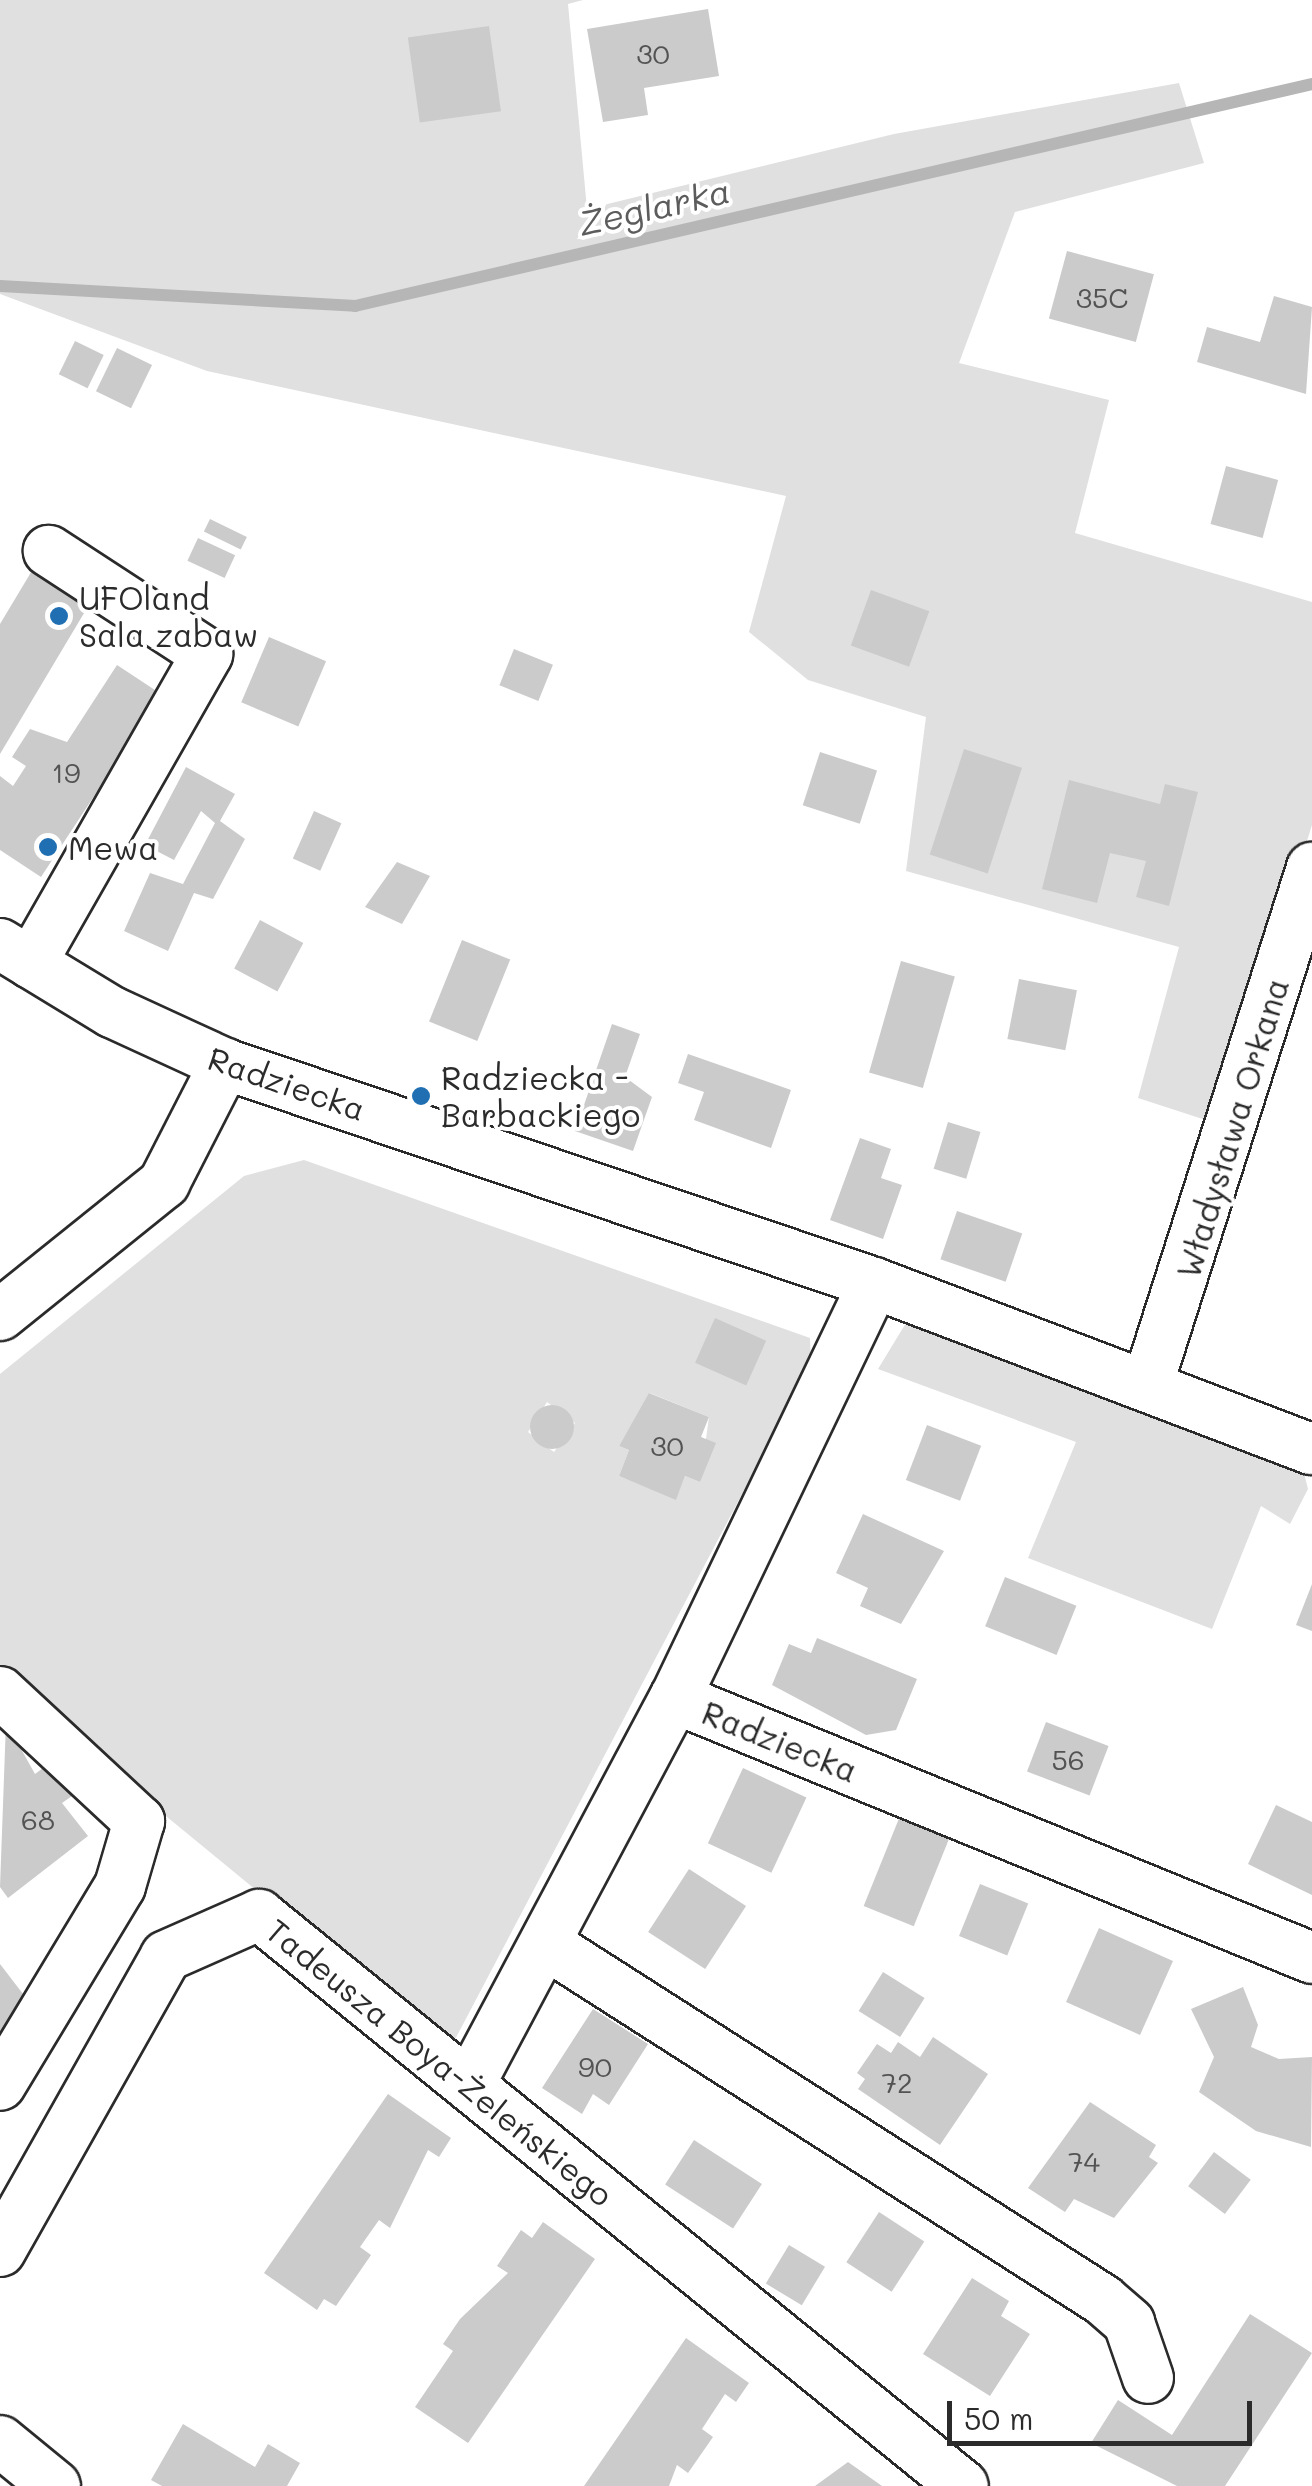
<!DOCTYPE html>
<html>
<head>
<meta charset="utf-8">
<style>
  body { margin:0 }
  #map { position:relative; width:1312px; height:2486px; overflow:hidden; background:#fff; font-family:Mali,sans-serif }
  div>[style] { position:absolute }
  .green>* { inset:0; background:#e0e0e0 }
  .stream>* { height:12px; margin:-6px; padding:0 6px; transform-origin:6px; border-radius:6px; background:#b6b6b6 }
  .building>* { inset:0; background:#cbcbcb; transform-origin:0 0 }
  .round { border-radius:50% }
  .roads { filter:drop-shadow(2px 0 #2b2b2b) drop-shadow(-2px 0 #2b2b2b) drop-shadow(0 2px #2b2b2b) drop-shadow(0 -2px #2b2b2b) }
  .minor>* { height:50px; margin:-25px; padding:0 25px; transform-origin:25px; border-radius:25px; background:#fff }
  .dots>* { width:28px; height:28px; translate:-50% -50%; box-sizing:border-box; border:5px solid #fff; border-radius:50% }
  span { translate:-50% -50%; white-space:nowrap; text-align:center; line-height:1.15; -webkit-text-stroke:8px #fff; paint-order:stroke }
  .number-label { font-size:28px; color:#535353 }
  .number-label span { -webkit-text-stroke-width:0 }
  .poi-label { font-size:32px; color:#2b2b2b }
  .left { translate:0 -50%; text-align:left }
  .street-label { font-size:32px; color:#2b2b2b }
  .water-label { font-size:35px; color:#5c5c5c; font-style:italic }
  .scale { position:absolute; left:947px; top:2401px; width:305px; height:45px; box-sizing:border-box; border:5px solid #2b2b2b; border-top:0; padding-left:12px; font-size:30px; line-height:35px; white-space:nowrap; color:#2b2b2b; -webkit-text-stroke:8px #fff; paint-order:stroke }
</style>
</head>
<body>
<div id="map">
  <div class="green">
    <div style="clip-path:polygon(0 0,583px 0,568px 4px,587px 209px,894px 134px,1179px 83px,1204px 163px,1015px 212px,959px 363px,1109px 400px,1075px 533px,1312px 602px,1312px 825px,1218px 1124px,1138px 1098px,1179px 947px,906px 871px,926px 717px,808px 680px,749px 632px,786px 496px,207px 371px,0 294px)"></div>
    <div style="clip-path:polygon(evenodd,304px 1160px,810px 1338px,811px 1363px,450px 2049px,0 1680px,0 1374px,244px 1176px,304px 1160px,650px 1393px,709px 1417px,700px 1482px,685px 1476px,676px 1499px,619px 1476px,629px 1450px,619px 1446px,650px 1393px,304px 1160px,547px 1402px,575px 1423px,554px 1452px,528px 1432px,547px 1402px)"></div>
    <div style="clip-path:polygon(909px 1318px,1304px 1473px,1308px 1489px,1290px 1524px,1261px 1506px,1212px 1629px,1028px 1558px,1076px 1442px,878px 1369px)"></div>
  </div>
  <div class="stream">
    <div style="left:0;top:286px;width:356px;rotate:3.2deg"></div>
    <div style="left:355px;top:306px;width:982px;rotate:-13.06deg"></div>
  </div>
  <div class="building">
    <div style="clip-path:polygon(708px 9px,719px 76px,644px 88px,648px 115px,603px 122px,587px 29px)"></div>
    <div style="left:489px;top:26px;width:86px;height:82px;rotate:82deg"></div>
    <div style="left:1067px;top:251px;width:90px;height:70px;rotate:15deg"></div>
    <div style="clip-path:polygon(1274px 296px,1312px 307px,1306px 394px,1197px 362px,1207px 327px,1260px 342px)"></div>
    <div style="left:75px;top:341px;width:32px;height:37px;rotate:26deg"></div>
    <div style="left:117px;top:348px;width:39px;height:48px;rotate:26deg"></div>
    <div style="left:1226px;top:466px;width:54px;height:60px;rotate:15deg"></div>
    <div style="left:210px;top:519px;width:41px;height:14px;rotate:26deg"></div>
    <div style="left:198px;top:538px;width:41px;height:25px;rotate:25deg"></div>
    <div style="clip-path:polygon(39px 559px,96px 593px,0 754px,0 624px)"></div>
    <div style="left:871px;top:590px;width:62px;height:59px;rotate:20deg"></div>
    <div style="left:269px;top:637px;width:62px;height:71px;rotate:23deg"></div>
    <div style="left:514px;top:649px;width:42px;height:39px;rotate:22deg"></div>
    <div style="clip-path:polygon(117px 665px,161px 694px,41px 877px,0 850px,0 776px,13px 786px,26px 766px,12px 757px,30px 729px,67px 742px)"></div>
    <div style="left:964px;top:749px;width:61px;height:111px;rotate:18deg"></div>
    <div style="left:820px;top:752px;width:60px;height:56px;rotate:18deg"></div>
    <div style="clip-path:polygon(186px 767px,235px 794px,220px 821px,245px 839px,213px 899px,194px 893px,168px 951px,124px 931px,150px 873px,183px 884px,215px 823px,201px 811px,174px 860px,145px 845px)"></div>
    <div style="clip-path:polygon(1069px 780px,1160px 804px,1165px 784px,1198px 792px,1169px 906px,1136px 897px,1146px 861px,1110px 853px,1097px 903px,1042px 889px)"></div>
    <div style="left:314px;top:811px;width:30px;height:52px;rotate:24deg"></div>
    <div style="clip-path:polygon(397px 862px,430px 876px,402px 924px,365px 907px)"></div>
    <div style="left:260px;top:920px;width:49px;height:55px;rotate:28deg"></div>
    <div style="left:462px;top:940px;width:52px;height:88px;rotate:22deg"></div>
    <div style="left:901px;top:961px;width:56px;height:116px;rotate:16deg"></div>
    <div style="left:1019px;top:979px;width:59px;height:61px;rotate:11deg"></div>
    <div style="clip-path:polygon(612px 1024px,640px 1034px,625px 1077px,652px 1097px,633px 1151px,575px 1131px)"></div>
    <div style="clip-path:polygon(688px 1054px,791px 1090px,771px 1148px,694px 1120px,704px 1092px,678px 1083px)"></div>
    <div style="left:948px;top:1122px;width:34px;height:49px;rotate:17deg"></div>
    <div style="clip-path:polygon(860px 1138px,891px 1149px,881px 1178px,902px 1185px,883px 1239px,830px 1220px)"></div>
    <div style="left:957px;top:1211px;width:69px;height:51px;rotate:19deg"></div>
    <div style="left:715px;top:1318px;width:56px;height:49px;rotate:24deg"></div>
    <div style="clip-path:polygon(649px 1393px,709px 1417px,701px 1437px,716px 1443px,700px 1482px,685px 1476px,676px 1500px,619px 1476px,629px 1450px,619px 1446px)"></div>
    <div class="round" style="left:530px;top:1405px;width:44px;height:44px"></div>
    <div style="left:927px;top:1425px;width:58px;height:59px;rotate:21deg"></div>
    <div style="clip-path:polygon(863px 1514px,944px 1551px,901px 1624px,860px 1606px,868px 1588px,836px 1573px)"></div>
    <div style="left:1005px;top:1577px;width:77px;height:53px;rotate:22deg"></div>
    <div style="clip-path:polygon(1312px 1584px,1312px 1631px,1296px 1625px)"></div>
    <div style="clip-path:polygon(817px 1638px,917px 1679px,896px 1730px,866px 1735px,772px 1685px,789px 1644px,811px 1653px)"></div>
    <div style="clip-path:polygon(6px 1722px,35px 1774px,47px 1765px,72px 1796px,62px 1803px,88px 1836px,8px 1898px,0 1887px)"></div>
    <div style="left:1046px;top:1722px;width:67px;height:53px;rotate:21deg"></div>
    <div style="left:743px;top:1768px;width:70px;height:83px;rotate:25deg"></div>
    <div style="clip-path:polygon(1276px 1805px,1312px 1822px,1312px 1895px,1248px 1864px)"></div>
    <div style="left:900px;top:1816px;width:54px;height:97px;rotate:22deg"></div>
    <div style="left:689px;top:1869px;width:68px;height:75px;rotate:33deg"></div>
    <div style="left:980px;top:1884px;width:52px;height:56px;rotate:22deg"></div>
    <div style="left:1099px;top:1928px;width:81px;height:81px;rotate:24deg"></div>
    <div style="clip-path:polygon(0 1964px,33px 2007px,0 2062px)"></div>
    <div style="left:883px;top:1972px;width:49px;height:46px;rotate:32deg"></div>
    <div style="clip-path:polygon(1243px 1987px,1258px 2025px,1251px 2047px,1279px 2059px,1312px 2057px,1311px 2147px,1256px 2131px,1199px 2092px,1214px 2057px,1191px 2009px)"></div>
    <div style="clip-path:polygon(593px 2009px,648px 2044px,609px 2105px,593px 2094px,582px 2114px,542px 2088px)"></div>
    <div style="clip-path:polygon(933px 2037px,988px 2074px,940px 2145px,858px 2089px,865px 2079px,857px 2073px,877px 2044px,891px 2053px,898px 2042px,920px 2057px)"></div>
    <div style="clip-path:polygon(388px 2094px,451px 2138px,439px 2157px,428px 2150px,390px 2228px,379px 2220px,360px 2247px,371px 2255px,336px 2306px,324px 2299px,317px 2310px,264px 2273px)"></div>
    <div style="clip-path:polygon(1090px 2102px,1156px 2145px,1149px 2157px,1158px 2163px,1114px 2218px,1074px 2199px,1065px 2212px,1028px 2188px)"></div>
    <div style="left:694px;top:2140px;width:81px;height:53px;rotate:33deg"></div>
    <div style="left:1214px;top:2152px;width:46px;height:43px;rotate:37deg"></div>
    <div style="left:879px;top:2212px;width:54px;height:60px;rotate:33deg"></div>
    <div style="clip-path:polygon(543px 2222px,595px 2259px,468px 2443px,415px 2407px,453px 2351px,443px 2344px,460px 2319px,508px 2273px,497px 2266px,521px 2230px,532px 2238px)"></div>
    <div style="left:789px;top:2245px;width:42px;height:45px;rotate:31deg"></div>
    <div style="clip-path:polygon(972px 2278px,1009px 2301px,1001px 2316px,1030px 2334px,990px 2396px,923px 2354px)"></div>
    <div style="clip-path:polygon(1250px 2314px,1312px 2353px,1225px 2486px,1177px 2486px,1091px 2443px,1118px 2400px,1172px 2435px)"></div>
    <div style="clip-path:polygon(686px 2338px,749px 2383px,736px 2402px,725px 2394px,702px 2429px,713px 2437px,688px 2473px,677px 2465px,669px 2486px,584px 2486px)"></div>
    <div style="clip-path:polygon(183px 2424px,255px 2467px,268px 2444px,300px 2463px,287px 2486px,162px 2486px,151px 2480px)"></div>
    <div style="clip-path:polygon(848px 2462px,882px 2486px,815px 2486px)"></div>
  </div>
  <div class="roads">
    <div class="minor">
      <div style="left:0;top:944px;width:131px;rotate:31.3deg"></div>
      <div style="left:112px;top:1012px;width:124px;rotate:24.7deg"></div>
      <div style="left:225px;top:1064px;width:685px;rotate:18.65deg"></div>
      <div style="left:874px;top:1283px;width:468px;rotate:20.8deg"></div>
      <div style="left:31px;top:963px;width:356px;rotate:-60.3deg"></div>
      <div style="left:207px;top:654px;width:189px;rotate:-146.9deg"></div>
      <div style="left:874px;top:1283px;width:460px;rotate:115.6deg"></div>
      <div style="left:675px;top:1698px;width:688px;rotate:22.2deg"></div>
      <div style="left:0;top:1315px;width:211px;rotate:-38.8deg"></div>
      <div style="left:164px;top:1183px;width:134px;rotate:-62.9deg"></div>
      <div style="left:1147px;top:1386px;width:544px;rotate:-72.33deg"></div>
      <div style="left:0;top:1692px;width:190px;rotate:42.9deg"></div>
      <div style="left:139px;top:1821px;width:68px;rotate:106.3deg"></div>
      <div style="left:120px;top:1886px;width:232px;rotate:121.1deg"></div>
      <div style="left:546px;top:1944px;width:661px;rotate:32.58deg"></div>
      <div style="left:1103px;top:2300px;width:35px;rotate:41deg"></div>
      <div style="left:1129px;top:2323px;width:58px;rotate:70.9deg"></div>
      <div style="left:469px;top:2085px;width:438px;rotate:-62deg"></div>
      <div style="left:0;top:2251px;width:338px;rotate:-60.6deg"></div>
      <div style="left:166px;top:1956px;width:102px;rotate:-23.8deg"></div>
      <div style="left:259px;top:1915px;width:906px;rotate:39.04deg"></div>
      <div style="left:0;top:2441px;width:71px;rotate:39.3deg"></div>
    </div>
  </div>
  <div class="dots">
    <div style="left:59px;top:616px;background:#1f6fb2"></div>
    <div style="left:48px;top:847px;background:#1f6fb2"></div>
    <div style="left:421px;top:1096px;background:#1f6fb2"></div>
  </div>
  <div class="number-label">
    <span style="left:653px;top:53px">30</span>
    <span style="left:1102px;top:297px">35C</span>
    <span style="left:66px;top:772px">19</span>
    <span style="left:667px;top:1445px">30</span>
    <span style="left:1068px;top:1759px">56</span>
    <span style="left:38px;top:1819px">68</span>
    <span style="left:595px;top:2066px">90</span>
    <span style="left:897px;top:2082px">72</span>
    <span style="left:1084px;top:2161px">74</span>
  </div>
  <div class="poi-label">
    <span class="left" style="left:79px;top:616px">UFOland<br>Sala zabaw</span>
    <span class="left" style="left:68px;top:847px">Mewa</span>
    <span class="left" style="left:441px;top:1096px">Radziecka -<br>Barbackiego</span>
  </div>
  <div class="street-label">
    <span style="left:287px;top:1083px;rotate:19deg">Radziecka</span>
    <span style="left:1232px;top:1128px;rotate:-73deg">Władysława Orkana</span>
    <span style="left:780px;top:1741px;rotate:22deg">Radziecka</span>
    <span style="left:440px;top:2062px;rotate:39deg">Tadeusza Boya-Żeleńskiego</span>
  </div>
  <div class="water-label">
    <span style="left:654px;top:206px;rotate:-13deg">Żeglarka</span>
  </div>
  <div class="scale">50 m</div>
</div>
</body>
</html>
